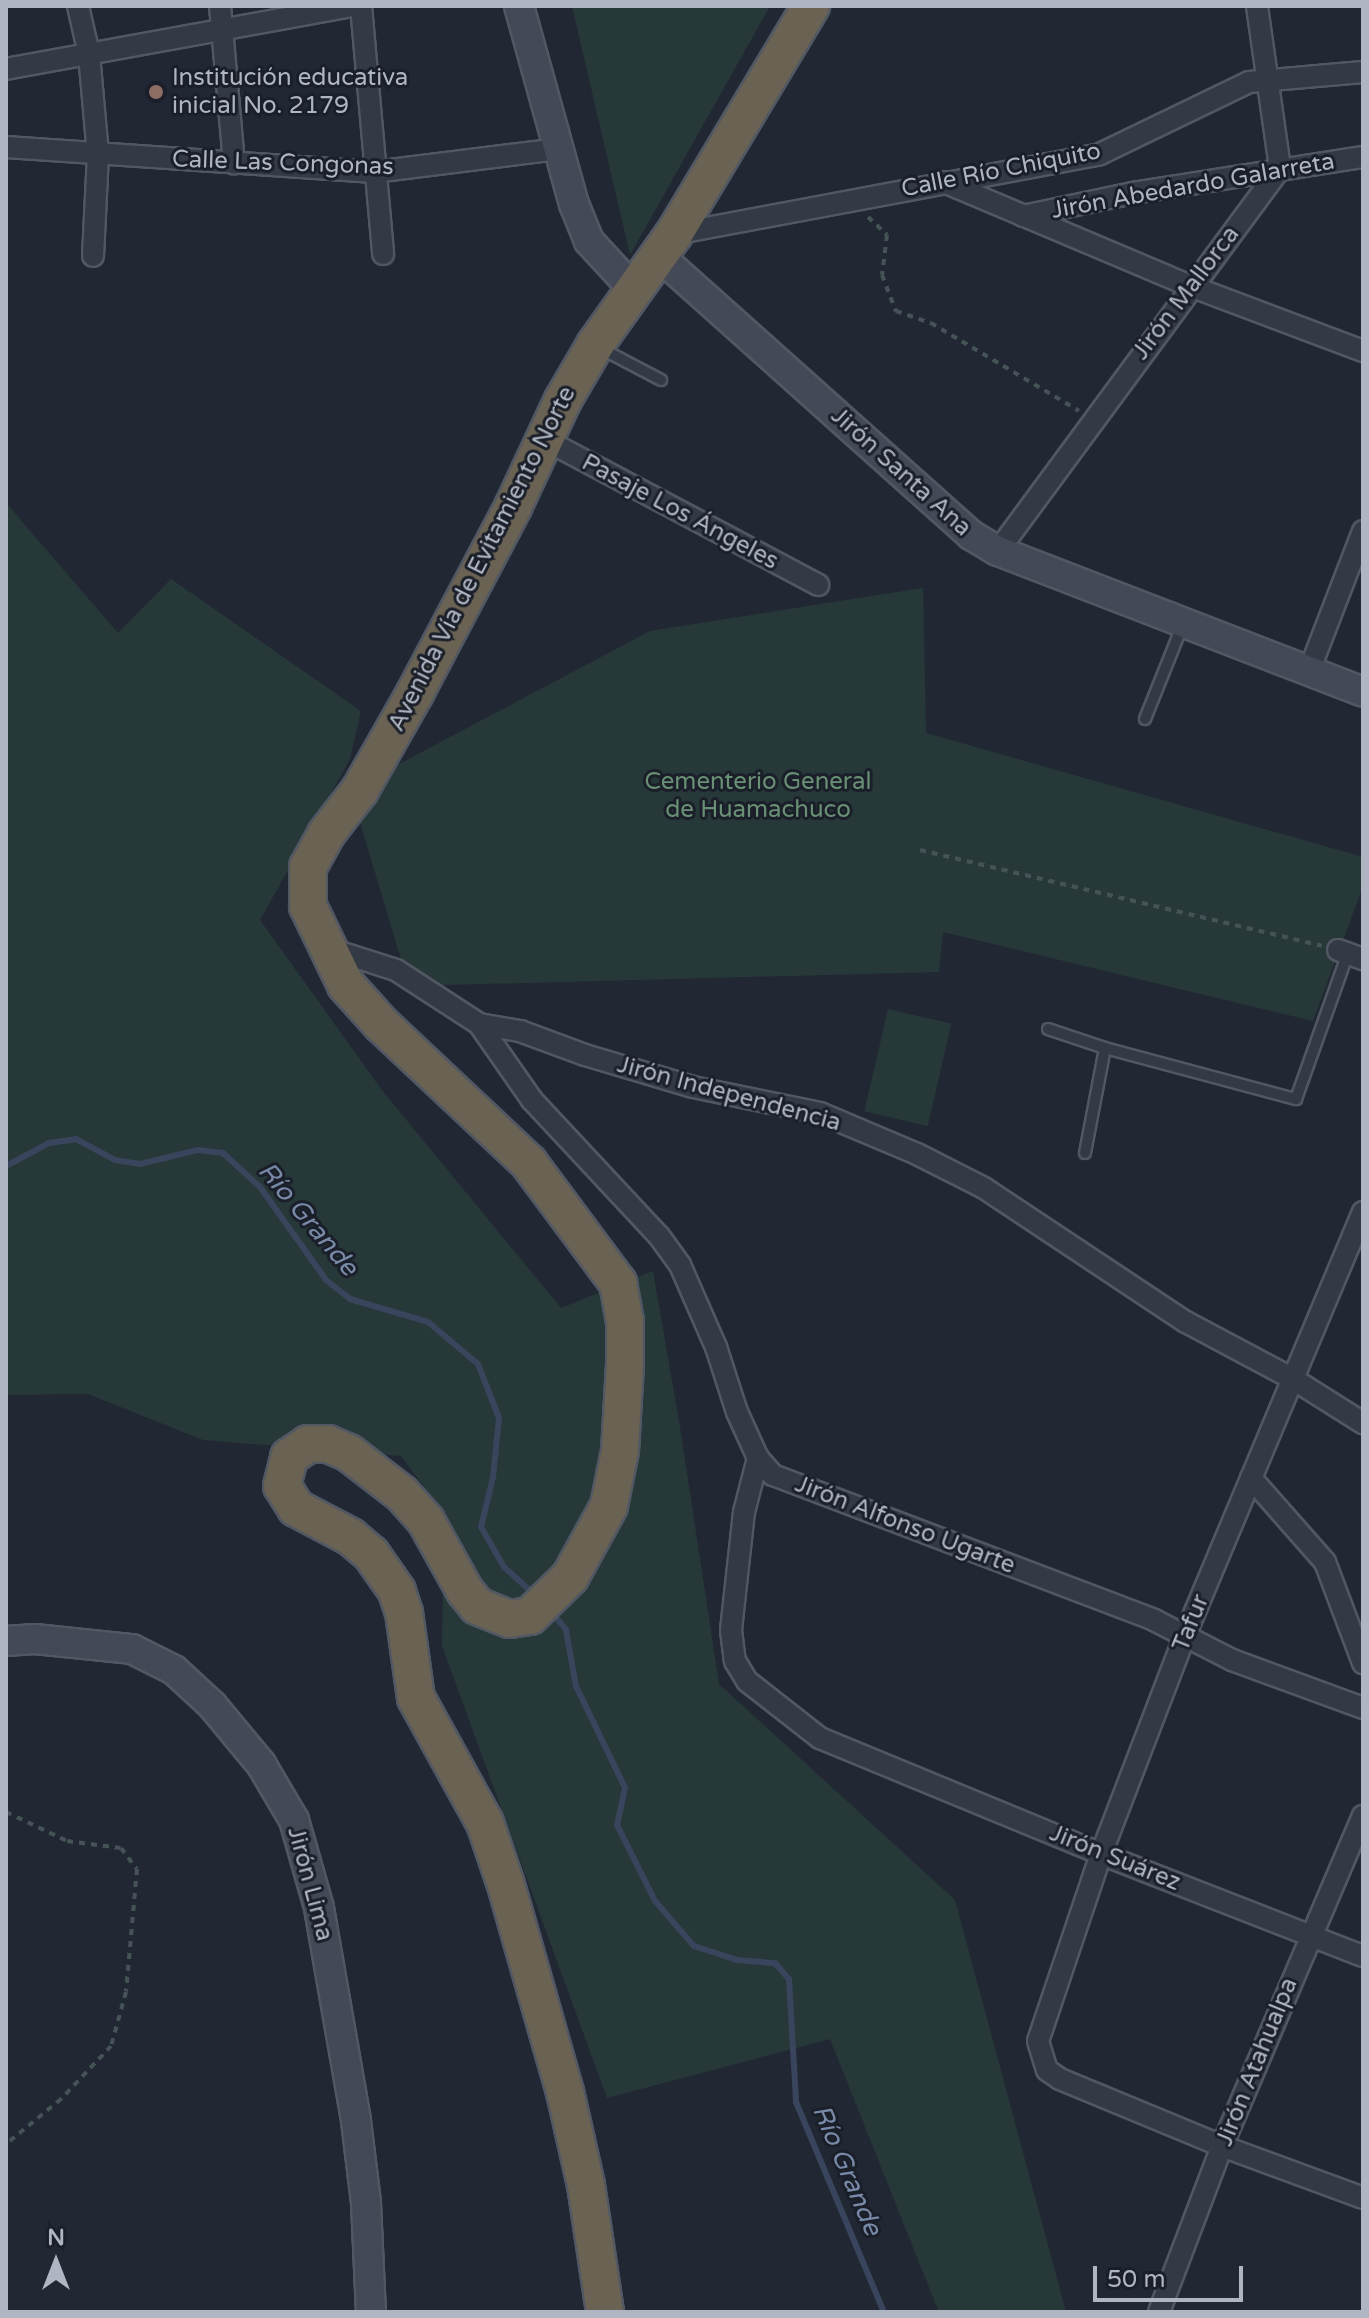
<!DOCTYPE html>
<html>
<head>
<meta charset="utf-8">
<style>
  body { margin:0 }
  #map { position:relative; width:1369px; height:2318px; overflow:hidden; background:#212834; font-family:"Varela Round",sans-serif }
  div>[style] { position:absolute }
  .green>* { inset:0; background:#273839; transform-origin:0 0 }
  .stream>* { height:6px; margin:-3px; padding:0 3px; transform-origin:3px; border-radius:3px; background:#38455c }
  .path>* { height:4px; margin-top:-2px; transform-origin:0; background:repeating-linear-gradient(90deg,#455357 0 6px,transparent 0 12px) }
  .roads { filter:drop-shadow(2px 0 #525863) drop-shadow(-2px 0 #525863) drop-shadow(0 2px #525863) drop-shadow(0 -2px #525863) }
  .lane>* { height:10px; margin:-5px; padding:0 5px; transform-origin:5px; border-radius:5px; background:#343a45 }
  .street>* { height:20px; margin:-10px; padding:0 10px; transform-origin:10px; border-radius:10px; background:#343a45 }
  .secondary>* { height:28px; margin:-14px; padding:0 14px; transform-origin:14px; border-radius:14px; background:#434957 }
  .highway>* { height:36px; margin:-18px; padding:0 18px; transform-origin:18px; border-radius:18px; background:#6a6252 }
  .dots>* { width:22px; height:22px; translate:-50% -50%; box-sizing:border-box; border:4px solid #1a1f29; border-radius:50% }
  span { translate:-50% -50%; white-space:nowrap; text-align:center; line-height:1.15; -webkit-text-stroke:6px #1a1f29; paint-order:stroke }
  .poi-label { font-size:24px; color:#afb5c2 }
  .left { translate:0 -50%; text-align:left }
  .street-label { font-size:24px; color:#afb5c2 }
  .park-label { font-size:24px; color:#698f74 }
  .water-label { font-size:26px; color:#798aa8; font-style:italic }
  .frame { position:absolute; inset:0; border:8px solid #afb5c2; pointer-events:none }
  .north { position:absolute; left:16px; top:2222px; width:80px; height:80px; -webkit-text-stroke:6px #1a1f29; paint-order:stroke; rotate:0deg; font-size:22px; font-weight:700; line-height:32px; text-align:center; color:#afb5c2 }
  .north::after { content:''; display:block; margin:auto; width:28px; height:36px; background:#afb5c2; clip-path:polygon(50% 0,100% 100%,50% 72%,0 100%) }
  .scale { position:absolute; left:1093px; top:2266px; width:150px; height:36px; box-sizing:border-box; border:4px solid #afb5c2; border-top:0; padding-left:10px; font-size:24px; line-height:28px; white-space:nowrap; color:#afb5c2; -webkit-text-stroke:6px #1a1f29; paint-order:stroke }
</style>
</head>
<body>
<div id="map">
  <div class="green">
    <div style="clip-path:polygon(572px 6px,770px 6px,630px 255px)"></div>
    <div style="clip-path:polygon(6px 503px,118px 633px,171px 579px,361px 711px,350px 759px,260px 920px,381px 1089px,561px 1308px,653px 1271px,680px 1427px,719px 1684px,955px 1900px,1066px 2312px,939px 2312px,830px 2039px,607px 2098px,442px 1646px,444px 1514px,401px 1456px,203px 1440px,88px 1394px,6px 1395px)"></div>
    <div style="clip-path:polygon(923px 588px,926px 733px,1363px 857px,1363px 886px,1313px 1021px,943px 932px,939px 972px,409px 986px,359px 819px,386px 771px,650px 631px)"></div>
    <div style="left:888px;top:1009px;width:65px;height:105px;rotate:13deg"></div>
  </div>
  <div class="stream">
    <div style="left:6px;top:1166px;width:49px;rotate:-28.1deg"></div>
    <div style="left:49px;top:1143px;width:27px;rotate:-8deg"></div>
    <div style="left:76px;top:1139px;width:44px;rotate:28.3deg"></div>
    <div style="left:115px;top:1160px;width:25px;rotate:9deg"></div>
    <div style="left:140px;top:1164px;width:60px;rotate:-13.6deg"></div>
    <div style="left:198px;top:1150px;width:25px;rotate:7deg"></div>
    <div style="left:223px;top:1153px;width:50px;rotate:42.6deg"></div>
    <div style="left:260px;top:1187px;width:114px;rotate:54.6deg"></div>
    <div style="left:326px;top:1280px;width:31px;rotate:38deg"></div>
    <div style="left:350px;top:1299px;width:81px;rotate:16.4deg"></div>
    <div style="left:428px;top:1322px;width:65px;rotate:40deg"></div>
    <div style="left:478px;top:1364px;width:58px;rotate:68.7deg"></div>
    <div style="left:499px;top:1418px;width:59px;rotate:95.8deg"></div>
    <div style="left:493px;top:1477px;width:51px;rotate:103.5deg"></div>
    <div style="left:481px;top:1527px;width:46px;rotate:60.1deg"></div>
    <div style="left:504px;top:1567px;width:40px;rotate:42deg"></div>
    <div style="left:550px;top:1610px;width:26px;rotate:51deg"></div>
    <div style="left:566px;top:1630px;width:57px;rotate:79.9deg"></div>
    <div style="left:576px;top:1686px;width:113px;rotate:64.3deg"></div>
    <div style="left:625px;top:1788px;width:38px;rotate:102deg"></div>
    <div style="left:617px;top:1825px;width:85px;rotate:63.4deg"></div>
    <div style="left:655px;top:1901px;width:60px;rotate:49.1deg"></div>
    <div style="left:694px;top:1946px;width:45px;rotate:18deg"></div>
    <div style="left:737px;top:1960px;width:38px;rotate:5deg"></div>
    <div style="left:775px;top:1963px;width:21px;rotate:49deg"></div>
    <div style="left:789px;top:1979px;width:123px;rotate:86.7deg"></div>
    <div style="left:796px;top:2102px;width:228px;rotate:67.3deg"></div>
  </div>
  <div class="path">
    <div style="left:868px;top:217px;width:26px;rotate:43deg"></div>
    <div style="left:887px;top:235px;width:40px;rotate:97.1deg"></div>
    <div style="left:882px;top:275px;width:39px;rotate:69deg"></div>
    <div style="left:896px;top:311px;width:37px;rotate:19deg"></div>
    <div style="left:931px;top:323px;width:172px;rotate:30.7deg"></div>
    <div style="left:920px;top:850px;width:413px;rotate:13.4deg"></div>
    <div style="left:6px;top:1812px;width:68px;rotate:25.4deg"></div>
    <div style="left:67px;top:1841px;width:54px;rotate:7.4deg"></div>
    <div style="left:121px;top:1848px;width:26px;rotate:53deg"></div>
    <div style="left:137px;top:1869px;width:123px;rotate:95.1deg"></div>
    <div style="left:126px;top:1992px;width:56px;rotate:105.5deg"></div>
    <div style="left:111px;top:2046px;width:73px;rotate:133.3deg"></div>
    <div style="left:61px;top:2099px;width:71px;rotate:140.7deg"></div>
  </div>
  <div class="roads">
    <div class="lane">
      <div style="left:600px;top:348px;width:69px;rotate:27.7deg"></div>
      <div style="left:1145px;top:719px;width:102px;rotate:-68.2deg"></div>
      <div style="left:1048px;top:1029px;width:60px;rotate:18.4deg"></div>
      <div style="left:1105px;top:1048px;width:198px;rotate:15deg"></div>
      <div style="left:1296px;top:1099px;width:155px;rotate:-70.4deg"></div>
      <div style="left:1085px;top:1153px;width:107px;rotate:-79.2deg"></div>
    </div>
    <div class="street">
      <div style="left:78px;top:6px;width:49px;rotate:77.1deg"></div>
      <div style="left:89px;top:54px;width:100px;rotate:84.9deg"></div>
      <div style="left:98px;top:154px;width:102px;rotate:92.8deg"></div>
      <div style="left:220px;top:6px;width:158px;rotate:84.9deg"></div>
      <div style="left:361px;top:6px;width:249px;rotate:84.9deg"></div>
      <div style="left:6px;top:69px;width:352px;rotate:-10.3deg"></div>
      <div style="left:6px;top:147px;width:369px;rotate:3.9deg"></div>
      <div style="left:374px;top:172px;width:185px;rotate:-7.1deg"></div>
      <div style="left:944px;top:182px;width:267px;rotate:22.9deg"></div>
      <div style="left:1190px;top:286px;width:185px;rotate:20.6deg"></div>
      <div style="left:1023px;top:216px;width:112px;rotate:-11.8deg"></div>
      <div style="left:1133px;top:193px;width:233px;rotate:-8.9deg"></div>
      <div style="left:674px;top:234px;width:433px;rotate:-10.6deg"></div>
      <div style="left:1100px;top:154px;width:165px;rotate:-25.8deg"></div>
      <div style="left:1249px;top:82px;width:114px;rotate:-5deg"></div>
      <div style="left:542px;top:438px;width:313px;rotate:28deg"></div>
      <div style="left:998px;top:551px;width:476px;rotate:-53.6deg"></div>
      <div style="left:1280px;top:168px;width:164px;rotate:-98.1deg"></div>
      <div style="left:1309px;top:671px;width:150px;rotate:-68.9deg"></div>
      <div style="left:327px;top:948px;width:72px;rotate:17.7deg"></div>
      <div style="left:396px;top:970px;width:99px;rotate:33deg"></div>
      <div style="left:479px;top:1024px;width:42px;rotate:9.7deg"></div>
      <div style="left:520px;top:1031px;width:69px;rotate:20.3deg"></div>
      <div style="left:585px;top:1055px;width:113px;rotate:16.5deg"></div>
      <div style="left:693px;top:1087px;width:130px;rotate:11.6deg"></div>
      <div style="left:820px;top:1113px;width:105px;rotate:22.9deg"></div>
      <div style="left:917px;top:1154px;width:75px;rotate:26.9deg"></div>
      <div style="left:984px;top:1188px;width:242px;rotate:33.6deg"></div>
      <div style="left:1186px;top:1322px;width:121px;rotate:28deg"></div>
      <div style="left:1293px;top:1379px;width:83px;rotate:32.2deg"></div>
      <div style="left:1338px;top:950px;width:27px;rotate:20deg"></div>
      <div style="left:479px;top:1024px;width:93px;rotate:55.1deg"></div>
      <div style="left:532px;top:1100px;width:186px;rotate:47deg"></div>
      <div style="left:659px;top:1236px;width:36px;rotate:54deg"></div>
      <div style="left:680px;top:1265px;width:90px;rotate:66.3deg"></div>
      <div style="left:716px;top:1347px;width:68px;rotate:72.1deg"></div>
      <div style="left:737px;top:1412px;width:51px;rotate:65.5deg"></div>
      <div style="left:758px;top:1458px;width:23px;rotate:49deg"></div>
      <div style="left:773px;top:1475px;width:408px;rotate:20.8deg"></div>
      <div style="left:1154px;top:1620px;width:88px;rotate:27.1deg"></div>
      <div style="left:1232px;top:1660px;width:140px;rotate:20.1deg"></div>
      <div style="left:1363px;top:1212px;width:462px;rotate:112.8deg"></div>
      <div style="left:1184px;top:1638px;width:231px;rotate:111deg"></div>
      <div style="left:1101px;top:1854px;width:197px;rotate:108.6deg"></div>
      <div style="left:1038px;top:2041px;width:30px;rotate:73deg"></div>
      <div style="left:1047px;top:2070px;width:16px;rotate:35deg"></div>
      <div style="left:1060px;top:2079px;width:175px;rotate:22.5deg"></div>
      <div style="left:1222px;top:2146px;width:150px;rotate:20.2deg"></div>
      <div style="left:758px;top:1458px;width:56px;rotate:104.5deg"></div>
      <div style="left:744px;top:1512px;width:119px;rotate:96.3deg"></div>
      <div style="left:731px;top:1630px;width:31px;rotate:83deg"></div>
      <div style="left:735px;top:1661px;width:23px;rotate:59deg"></div>
      <div style="left:747px;top:1681px;width:93px;rotate:38deg"></div>
      <div style="left:820px;top:1738px;width:304px;rotate:22.4deg"></div>
      <div style="left:1101px;top:1854px;width:281px;rotate:21.3deg"></div>
      <div style="left:1251px;top:1478px;width:112px;rotate:48.6deg"></div>
      <div style="left:1325px;top:1562px;width:108px;rotate:69.4deg"></div>
      <div style="left:1159px;top:2312px;width:178px;rotate:-69.2deg"></div>
      <div style="left:1222px;top:2146px;width:359px;rotate:-66.9deg"></div>
    </div>
    <div class="secondary">
      <div style="left:519px;top:6px;width:205px;rotate:74.5deg"></div>
      <div style="left:574px;top:204px;width:40px;rotate:68deg"></div>
      <div style="left:589px;top:241px;width:68px;rotate:47.4deg"></div>
      <div style="left:659px;top:256px;width:419px;rotate:41.8deg"></div>
      <div style="left:971px;top:535px;width:31px;rotate:31deg"></div>
      <div style="left:998px;top:551px;width:391px;rotate:21.1deg"></div>
      <div style="left:6px;top:1641px;width:29px;rotate:-4deg"></div>
      <div style="left:35px;top:1639px;width:98px;rotate:5.9deg"></div>
      <div style="left:132px;top:1649px;width:47px;rotate:26.6deg"></div>
      <div style="left:174px;top:1670px;width:52px;rotate:42.6deg"></div>
      <div style="left:212px;top:1705px;width:77px;rotate:50.3deg"></div>
      <div style="left:261px;top:1764px;width:65px;rotate:59.5deg"></div>
      <div style="left:294px;top:1820px;width:91px;rotate:74.1deg"></div>
      <div style="left:319px;top:1908px;width:216px;rotate:80.1deg"></div>
      <div style="left:356px;top:2121px;width:83px;rotate:83deg"></div>
      <div style="left:366px;top:2203px;width:109px;rotate:87.4deg"></div>
    </div>
    <div class="highway">
      <div style="left:605px;top:2312px;width:128px;rotate:-98.5deg"></div>
      <div style="left:586px;top:2185px;width:95px;rotate:-102.7deg"></div>
      <div style="left:565px;top:2092px;width:218px;rotate:-105.9deg"></div>
      <div style="left:505px;top:1882px;width:62px;rotate:-108.7deg"></div>
      <div style="left:485px;top:1823px;width:143px;rotate:-118.9deg"></div>
      <div style="left:416px;top:1698px;width:86px;rotate:-98deg"></div>
      <div style="left:404px;top:1613px;width:23px;rotate:-108deg"></div>
      <div style="left:397px;top:1591px;width:45px;rotate:-125.1deg"></div>
      <div style="left:371px;top:1554px;width:26px;rotate:-140deg"></div>
      <div style="left:351px;top:1537px;width:62px;rotate:-152.2deg"></div>
      <div style="left:296px;top:1508px;width:26px;rotate:-122deg"></div>
      <div style="left:282px;top:1486px;width:30px;rotate:-76deg"></div>
      <div style="left:289px;top:1457px;width:23px;rotate:-34deg"></div>
      <div style="left:308px;top:1444px;width:20px"></div>
      <div style="left:328px;top:1444px;width:23px;rotate:23deg"></div>
      <div style="left:349px;top:1453px;width:67px;rotate:37.7deg"></div>
      <div style="left:402px;top:1494px;width:36px;rotate:48deg"></div>
      <div style="left:426px;top:1521px;width:80px;rotate:60.9deg"></div>
      <div style="left:465px;top:1591px;width:19px;rotate:51deg"></div>
      <div style="left:477px;top:1606px;width:35px;rotate:22deg"></div>
      <div style="left:510px;top:1619px;width:20px;rotate:-9deg"></div>
      <div style="left:530px;top:1616px;width:56px;rotate:-44.3deg"></div>
      <div style="left:570px;top:1577px;width:81px;rotate:-61.2deg"></div>
      <div style="left:609px;top:1506px;width:56px;rotate:-78.7deg"></div>
      <div style="left:620px;top:1451px;width:87px;rotate:-86.7deg"></div>
      <div style="left:625px;top:1364px;width:42px;rotate:-90deg"></div>
      <div style="left:625px;top:1322px;width:40px;rotate:-100deg"></div>
      <div style="left:618px;top:1283px;width:149px;rotate:-126.6deg"></div>
      <div style="left:529px;top:1163px;width:202px;rotate:-136.8deg"></div>
      <div style="left:382px;top:1025px;width:54px;rotate:-132deg"></div>
      <div style="left:346px;top:985px;width:88px;rotate:-115.7deg"></div>
      <div style="left:308px;top:906px;width:39px;rotate:-90deg"></div>
      <div style="left:308px;top:867px;width:38px;rotate:-61deg"></div>
      <div style="left:326px;top:834px;width:56px;rotate:-52.3deg"></div>
      <div style="left:360px;top:790px;width:112px;rotate:-60.4deg"></div>
      <div style="left:415px;top:693px;width:210px;rotate:-62.2deg"></div>
      <div style="left:513px;top:507px;width:118px;rotate:-65deg"></div>
      <div style="left:563px;top:400px;width:64px;rotate:-59.8deg"></div>
      <div style="left:595px;top:345px;width:136px;rotate:-54.6deg"></div>
      <div style="left:674px;top:234px;width:266px;rotate:-59deg"></div>
    </div>
  </div>
  <div class="dots">
    <div style="left:156px;top:92px;background:#8d6e63"></div>
  </div>
  <div class="poi-label">
    <span class="left" style="left:172px;top:92px">Institución educativa<br>inicial No. 2179</span>
  </div>
  <div class="street-label">
    <span style="left:283px;top:163px;rotate:2deg">Calle Las Congonas</span>
    <span style="left:1001px;top:170px;rotate:-11deg">Calle Río Chiquito</span>
    <span style="left:1193px;top:186px;rotate:-10deg">Jirón Abedardo Galarreta</span>
    <span style="left:1186px;top:293px;rotate:-53deg">Jirón Mallorca</span>
    <span style="left:901px;top:472px;rotate:42deg">Jirón Santa Ana</span>
    <span style="left:680px;top:512px;rotate:28deg">Pasaje Los Ángeles</span>
    <span style="left:482px;top:559px;rotate:-63deg">Avenida Vía de Evitamiento Norte</span>
    <span style="left:729px;top:1094px;rotate:15deg">Jirón Independencia</span>
    <span style="left:905px;top:1525px;rotate:21deg">Jirón Alfonso Ugarte</span>
    <span style="left:1191px;top:1623px;rotate:-68deg">Tafur</span>
    <span style="left:1115px;top:1858px;rotate:22deg">Jirón Suárez</span>
    <span style="left:310px;top:1884px;rotate:75deg">Jirón Lima</span>
    <span style="left:1257px;top:2062px;rotate:-68deg">Jirón Atahualpa</span>
  </div>
  <div class="park-label">
    <span style="left:758px;top:796px">Cementerio General<br>de Huamachuco</span>
  </div>
  <div class="water-label">
    <span style="left:308px;top:1219px;rotate:50deg">Río Grande</span>
    <span style="left:847px;top:2170px;rotate:67deg">Río Grande</span>
  </div>
  <div class="frame"></div>
  <div class="north">N</div>
  <div class="scale">50 m</div>
</div>
</body>
</html>
